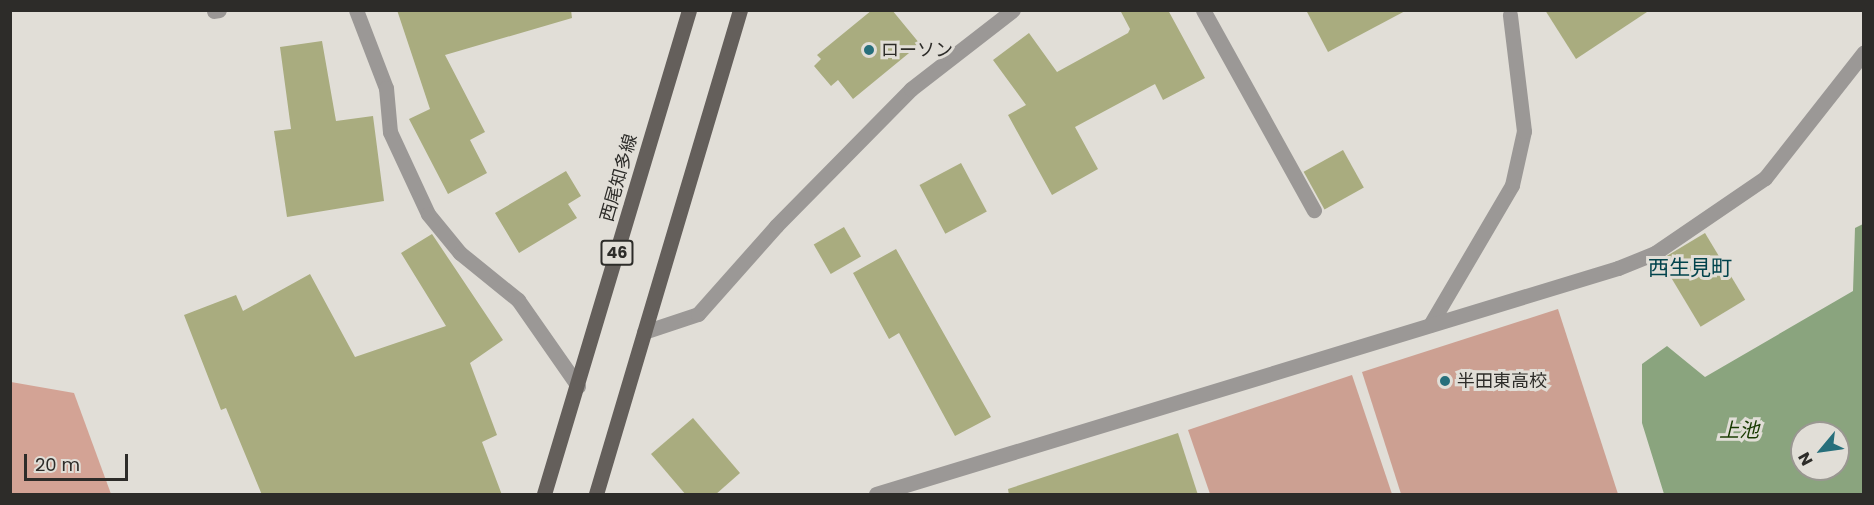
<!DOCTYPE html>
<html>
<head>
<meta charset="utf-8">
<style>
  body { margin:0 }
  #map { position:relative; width:1874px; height:505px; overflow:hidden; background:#e1ded7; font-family:Poppins,"Noto Sans JP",sans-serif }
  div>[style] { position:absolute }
  .green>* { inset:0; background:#cca092 }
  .forest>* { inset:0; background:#d3a395 }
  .water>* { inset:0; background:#8aa47e }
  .building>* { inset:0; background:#a9ac7f; transform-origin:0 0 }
  .service>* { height:15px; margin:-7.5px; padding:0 7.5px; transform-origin:7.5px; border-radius:7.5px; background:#9b9896 }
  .minor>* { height:15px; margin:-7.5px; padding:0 7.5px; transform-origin:7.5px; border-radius:7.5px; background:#9b9896 }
  .primary>* { height:15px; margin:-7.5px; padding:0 7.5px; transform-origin:7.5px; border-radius:7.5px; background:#645f5b }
  .dots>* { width:16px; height:16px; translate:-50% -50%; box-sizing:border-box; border:3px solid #e1ded7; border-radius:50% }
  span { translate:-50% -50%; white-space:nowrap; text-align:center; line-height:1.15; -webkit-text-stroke:6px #e1ded7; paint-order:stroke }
  .shield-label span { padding:2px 4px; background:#e1ded7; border:2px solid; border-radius:4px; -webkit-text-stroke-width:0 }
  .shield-label { font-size:16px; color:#2d2c29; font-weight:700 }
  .poi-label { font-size:18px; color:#2d2c29 }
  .left { translate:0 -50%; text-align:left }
  .street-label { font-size:18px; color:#2d2c29 }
  .water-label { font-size:20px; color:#183a01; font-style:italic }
  .quarter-label { font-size:21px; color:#01434c }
  .frame { position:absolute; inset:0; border:12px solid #2d2c29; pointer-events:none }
  .north { position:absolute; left:1790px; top:421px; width:60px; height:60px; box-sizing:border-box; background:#e1ded7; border:2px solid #999791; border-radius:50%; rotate:241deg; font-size:16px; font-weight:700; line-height:24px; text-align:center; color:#2d2c29 }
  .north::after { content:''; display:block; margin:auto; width:21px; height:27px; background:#276f7b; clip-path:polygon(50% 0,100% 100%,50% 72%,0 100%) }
  .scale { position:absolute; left:24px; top:454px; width:104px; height:27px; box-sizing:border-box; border:3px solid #2d2c29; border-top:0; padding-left:8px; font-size:18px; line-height:21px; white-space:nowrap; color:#2d2c29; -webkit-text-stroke:4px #e1ded7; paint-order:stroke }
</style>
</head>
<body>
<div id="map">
  <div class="green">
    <div style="clip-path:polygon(1558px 309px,1618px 494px,1401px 494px,1362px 372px)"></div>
    <div style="clip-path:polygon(1352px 375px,1392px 494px,1210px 494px,1188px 430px)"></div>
  </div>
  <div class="forest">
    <div style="clip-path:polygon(11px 382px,74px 393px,111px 494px,11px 494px)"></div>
  </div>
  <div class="water">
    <div style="clip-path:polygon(evenodd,1863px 224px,1863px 494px,1664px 494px,1642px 423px,1642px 364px,1667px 346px,1705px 377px,1853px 291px,1855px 228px,1863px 224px,1802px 433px,1838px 433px,1838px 469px,1802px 469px,1802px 433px)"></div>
  </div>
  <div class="building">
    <div style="clip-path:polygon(397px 10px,571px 10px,572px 18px,445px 55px,485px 132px,470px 140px,487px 173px,448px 194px,409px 119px,430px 109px)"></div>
    <div style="clip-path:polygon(872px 10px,892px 10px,920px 44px,853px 99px,838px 80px,831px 86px,814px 66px,821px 59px,817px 55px)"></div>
    <div style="clip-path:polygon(1120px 10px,1168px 10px,1205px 78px,1163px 100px,1155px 84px,1075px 127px,1098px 169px,1052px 195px,1008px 115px,1026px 105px,993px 60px,1029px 33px,1057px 72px,1128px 33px,1130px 29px)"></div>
    <div style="clip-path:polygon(1306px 10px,1407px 10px,1328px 52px)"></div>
    <div style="clip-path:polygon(1545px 10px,1650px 10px,1576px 59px)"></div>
    <div style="clip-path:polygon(322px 41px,336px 121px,373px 116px,384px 201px,287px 217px,274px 131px,291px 129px,280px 47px)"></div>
    <div style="left:1343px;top:150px;width:43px;height:45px;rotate:61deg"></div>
    <div style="left:961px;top:163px;width:55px;height:47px;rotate:62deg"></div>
    <div style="clip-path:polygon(566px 171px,581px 196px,568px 204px,577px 218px,519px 253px,495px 213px)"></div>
    <div style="left:844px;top:227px;width:34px;height:35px;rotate:60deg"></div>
    <div style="left:1705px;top:233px;width:78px;height:52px;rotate:59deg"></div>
    <div style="clip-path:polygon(432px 234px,503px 340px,470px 363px,497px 435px,482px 442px,502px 495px,262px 495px,226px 408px,221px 410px,184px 315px,236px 295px,243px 311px,310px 274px,355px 357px,446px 326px,401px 253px)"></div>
    <div style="clip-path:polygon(896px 249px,991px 417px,955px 436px,899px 333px,889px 339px,853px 273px)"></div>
    <div style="clip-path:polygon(693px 418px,740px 473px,715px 495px,686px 495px,651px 454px)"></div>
    <div style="clip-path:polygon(1178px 433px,1198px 495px,1009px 495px,1008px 489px)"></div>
  </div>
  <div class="service">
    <div style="left:1203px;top:10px;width:229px;rotate:61deg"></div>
    <div style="left:1430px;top:325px;width:162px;rotate:-59.6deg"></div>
    <div style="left:1512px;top:185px;width:55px;rotate:-77.5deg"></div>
    <div style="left:1524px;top:131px;width:117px;rotate:-96.9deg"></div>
  </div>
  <div class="minor">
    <div style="left:356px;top:10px;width:84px;rotate:69deg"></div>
    <div style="left:386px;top:88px;width:44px;rotate:84.8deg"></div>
    <div style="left:390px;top:132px;width:90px;rotate:65.1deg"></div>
    <div style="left:428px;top:214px;width:50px;rotate:50.6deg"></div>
    <div style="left:460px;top:253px;width:75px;rotate:39deg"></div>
    <div style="left:518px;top:300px;width:105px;rotate:55.1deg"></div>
    <div style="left:214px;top:11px;width:5px;rotate:-11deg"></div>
    <div style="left:644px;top:332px;width:57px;rotate:-18.4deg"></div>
    <div style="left:698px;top:314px;width:118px;rotate:-48.4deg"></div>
    <div style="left:776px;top:226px;width:192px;rotate:-45.4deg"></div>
    <div style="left:911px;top:89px;width:129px;rotate:-37.8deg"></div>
    <div style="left:876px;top:494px;width:776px;rotate:-16.94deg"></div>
    <div style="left:1618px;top:268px;width:40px;rotate:-22deg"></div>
    <div style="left:1655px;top:253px;width:133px;rotate:-34.3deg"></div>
    <div style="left:1765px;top:178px;width:160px;rotate:-51.8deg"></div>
  </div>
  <div class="primary">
    <div style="left:544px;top:494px;width:505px;rotate:-73.32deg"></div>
    <div style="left:596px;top:494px;width:505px;rotate:-73.43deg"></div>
  </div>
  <div class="dots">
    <div style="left:869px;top:50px;background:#276f7b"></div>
    <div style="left:1445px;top:381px;background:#276f7b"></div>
  </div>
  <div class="shield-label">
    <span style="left:617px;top:253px">46</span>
  </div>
  <div class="poi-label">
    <span class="left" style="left:881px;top:50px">ローソン</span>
    <span class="left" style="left:1457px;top:381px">半田東高校</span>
  </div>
  <div class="street-label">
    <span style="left:619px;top:178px;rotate:-74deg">西尾知多線</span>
  </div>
  <div class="water-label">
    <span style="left:1739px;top:430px">上池</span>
  </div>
  <div class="quarter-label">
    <span style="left:1690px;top:268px">西生見町</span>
  </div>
  <div class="frame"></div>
  <div class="north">N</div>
  <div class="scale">20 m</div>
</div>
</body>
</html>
